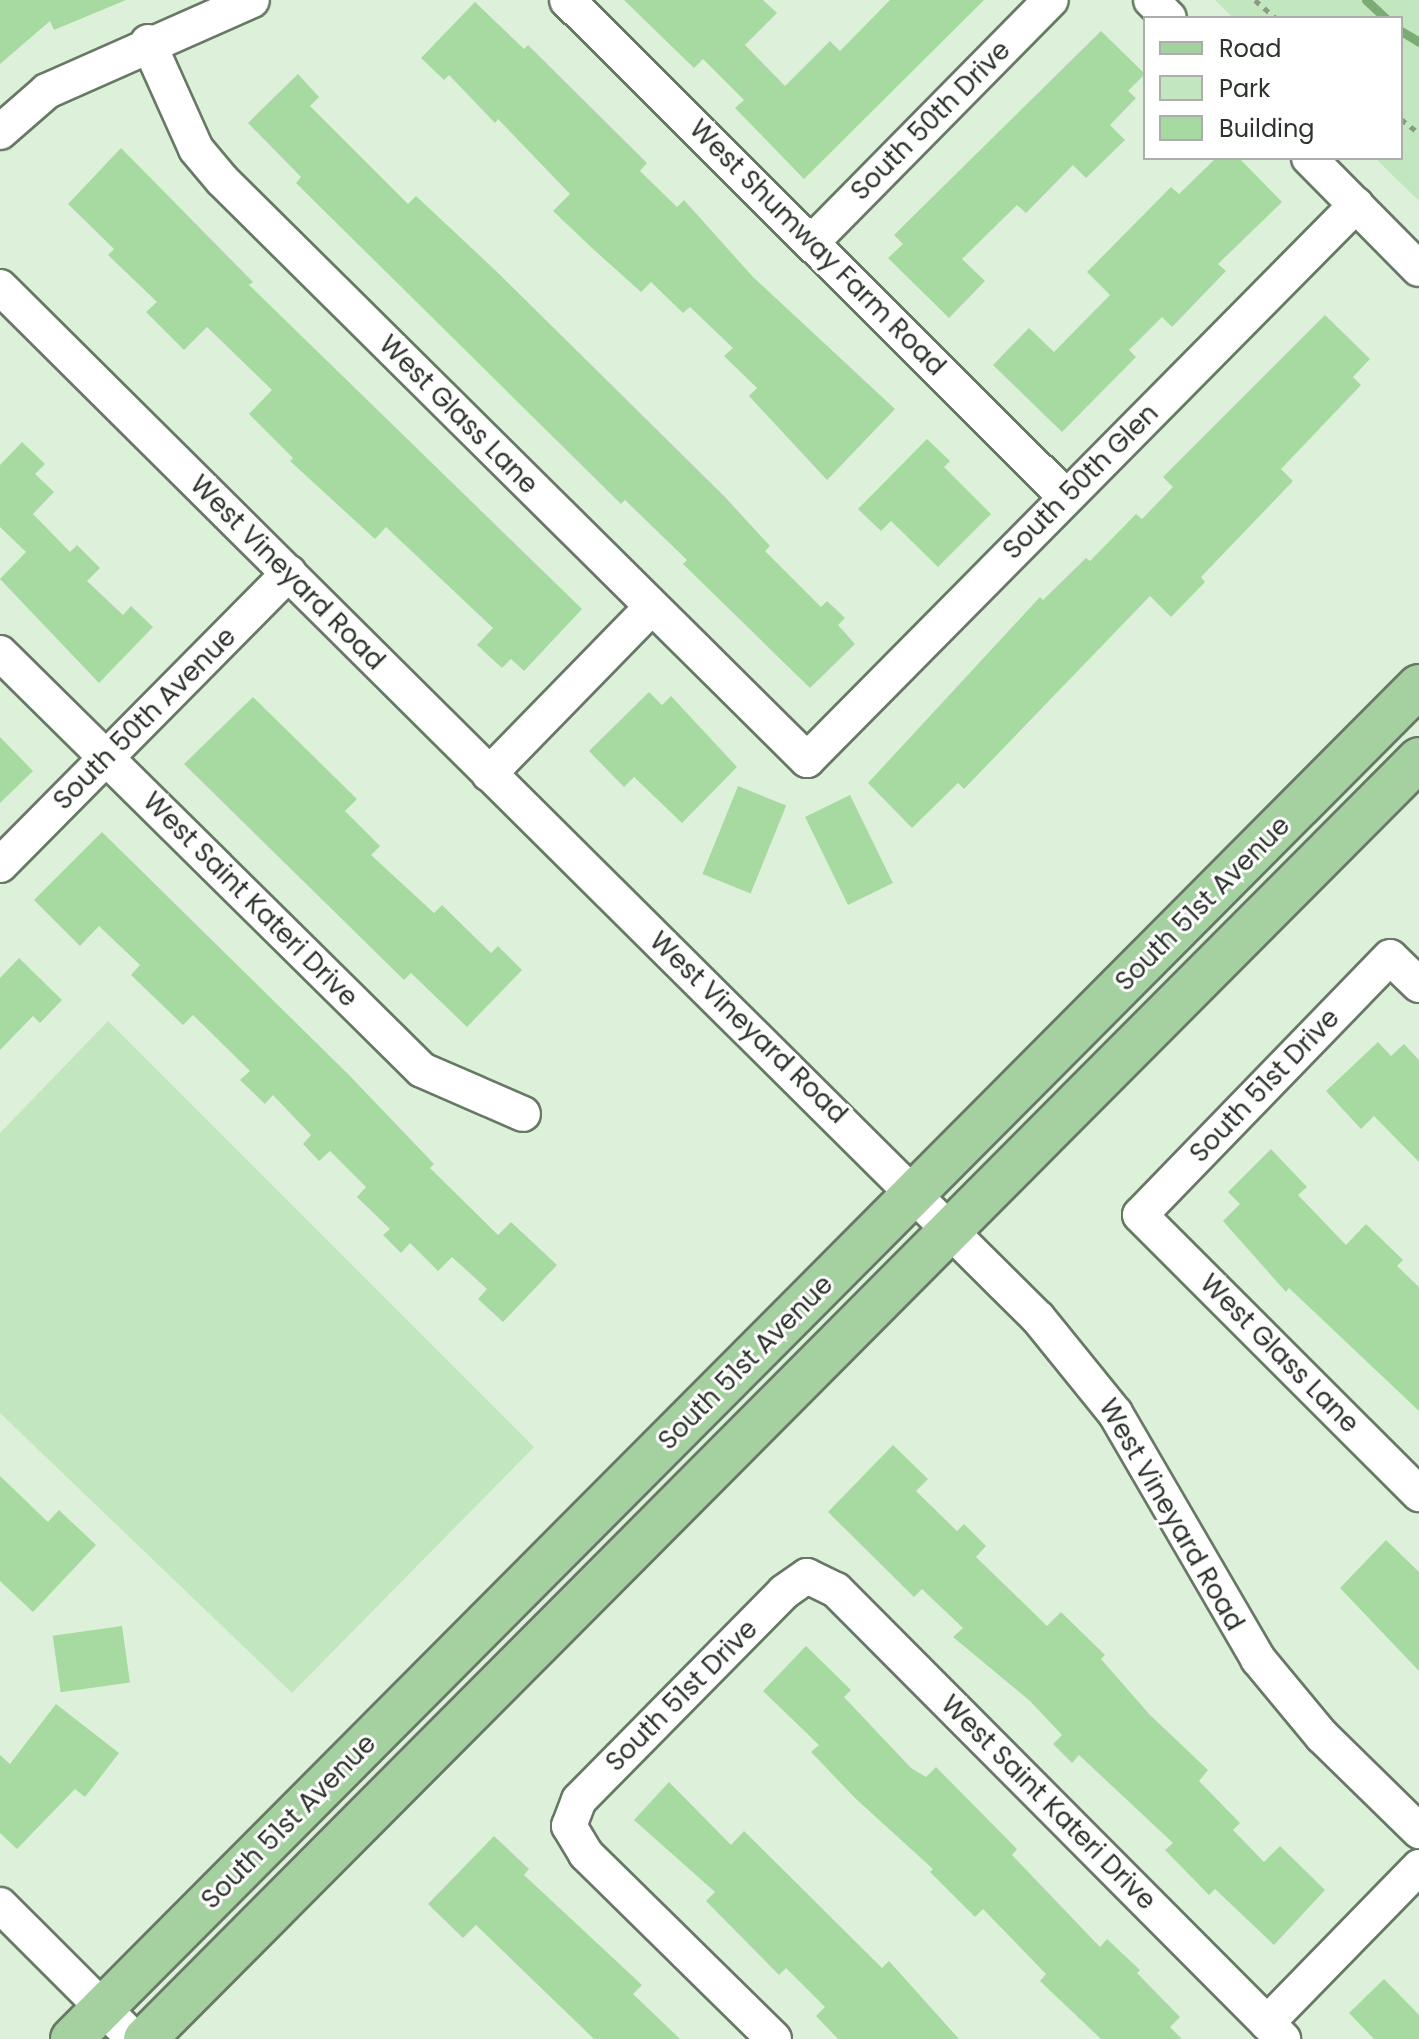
<!DOCTYPE html>
<html>
<head>
<meta charset="utf-8">
<style>
  body { margin:0 }
  #map { position:relative; width:1419px; height:2039px; overflow:hidden; background:#ddf1da; font-family:Poppins,sans-serif }
  div>[style] { position:absolute }
  .green>* { inset:0; background:#c2e6bd }
  .stream>* { height:9px; margin:-4.5px; padding:0 4.5px; transform-origin:4.5px; border-radius:4.5px; background:#7bac74 }
  .building>* { inset:0; background:#a7daa0; transform-origin:0 0 }
  .path>* { height:5px; margin-top:-2.5px; transform-origin:0; background:repeating-linear-gradient(90deg,#8b9989 0 6px,transparent 0 12px) }
  .roads { filter:drop-shadow(2px 0 #677965) drop-shadow(-2px 0 #677965) drop-shadow(0 2px #677965) drop-shadow(0 -2px #677965) }
  .minor>* { height:34px; margin:-17px; padding:0 17px; transform-origin:17px; border-radius:17px; background:#fff }
  .major>* { height:42px; margin:-21px; padding:0 21px; transform-origin:21px; border-radius:21px; background:#a5d0a0 }
  span { translate:-50% -50%; white-space:nowrap; text-align:center; line-height:1.15; -webkit-text-stroke:6px #fff; paint-order:stroke }
  .street-label { font-size:26px; color:#2d342c }
  .legend { position:absolute; left:1143px; top:16px; width:260px; height:144px; box-sizing:border-box; background:#fff; border:2px solid #abaeab; margin:0; padding:10px 14px; list-style:none; font-size:24px; color:#2d342c }
  .legend li { display:flex; align-items:center; gap:16px; height:40px }
  .legend b { width:40px; border:2px solid #abaeab }
</style>
</head>
<body>
<div id="map">
  <div class="green">
    <div style="clip-path:polygon(1215px 0,1419px 0,1419px 201px,1375px 158px,1401px 158px,1401px 18px,1233px 18px)"></div>
    <div style="clip-path:polygon(108px 1021px,534px 1447px,292px 1693px,0 1413px,0 1133px)"></div>
  </div>
  <div class="stream">
    <div style="left:1366px;top:0;width:26px;rotate:43deg"></div>
    <div style="left:1401px;top:31px;width:21px;rotate:31deg"></div>
  </div>
  <div class="building">
    <div style="clip-path:polygon(0 0,126px 0,54px 30px,50px 21px,0 64px)"></div>
    <div style="clip-path:polygon(624px 0,763px 0,777px 13px,745px 45px,785px 86px,830px 41px,840px 51px,890px 0,984px 0,804px 179px,735px 108px,744px 100px,703px 59px,694px 68px)"></div>
    <div style="clip-path:polygon(475px 2px,524px 49px,528px 45px,647px 163px,640px 171px,677px 207px,684px 200px,753px 277px,895px 409px,827px 480px,749px 396px,757px 388px,724px 356px,733px 348px,690px 307px,683px 313px,651px 282px,641px 292px,592px 248px,553px 211px,570px 194px,498px 119px,495px 123px,449px 75px,444px 80px,421px 58px)"></div>
    <div style="clip-path:polygon(1101px 31px,1145px 74px,1128px 91px,1136px 98px,1110px 125px,1125px 140px,1086px 178px,1073px 165px,1026px 213px,1017px 205px,962px 259px,985px 281px,949px 318px,888px 258px,903px 244px,894px 235px)"></div>
    <div style="clip-path:polygon(298px 74px,319px 97px,310px 106px,408px 204px,416px 196px,495px 270px,724px 496px,770px 546px,765px 551px,821px 607px,827px 601px,845px 618px,838px 625px,855px 644px,810px 688px,683px 564px,687px 560px,625px 500px,621px 504px,296px 183px,301px 177px,248px 123px)"></div>
    <div style="clip-path:polygon(121px 148px,253px 282px,249px 285px,582px 609px,524px 671px,511px 659px,502px 668px,477px 645px,493px 628px,386px 527px,375px 539px,290px 461px,293px 458px,249px 414px,272px 390px,207px 327px,184px 350px,146px 312px,157px 302px,108px 255px,114px 249px,68px 204px)"></div>
    <div style="clip-path:polygon(1216px 158px,1239px 158px,1282px 202px,1218px 264px,1226px 271px,1172px 327px,1162px 317px,1129px 350px,1136px 357px,1062px 432px,993px 365px,1029px 328px,1054px 352px,1110px 295px,1087px 272px,1171px 187px,1179px 194px)"></div>
    <div style="clip-path:polygon(1325px 315px,1370px 359px,1353px 377px,1361px 385px,1281px 469px,1293px 481px,1201px 577px,1205px 582px,1171px 617px,1150px 596px,964px 789px,958px 783px,912px 828px,868px 783px,1040px 597px,1043px 600px,1086px 558px,1090px 561px,1136px 514px,1142px 519px,1173px 487px,1163px 477px)"></div>
    <div style="clip-path:polygon(927px 439px,950px 461px,944px 467px,991px 514px,938px 567px,891px 521px,881px 531px,858px 509px)"></div>
    <div style="clip-path:polygon(22px 442px,45px 464px,35px 474px,54px 492px,33px 514px,70px 552px,77px 545px,100px 568px,87px 581px,123px 615px,131px 606px,153px 627px,99px 683px,0 579px,26px 552px,0 527px,0 465px)"></div>
    <div style="clip-path:polygon(649px 692px,662px 705px,671px 696px,737px 767px,682px 823px,634px 777px,624px 787px,589px 751px)"></div>
    <div style="clip-path:polygon(253px 697px,357px 799px,345px 811px,380px 846px,371px 855px,434px 913px,442px 905px,491px 953px,498px 946px,522px 970px,467px 1027px,411px 973px,404px 980px,184px 764px)"></div>
    <div style="clip-path:polygon(0 737px,33px 771px,0 803px)"></div>
    <div style="left:738px;top:786px;width:52px;height:95px;rotate:22deg"></div>
    <div style="left:850px;top:795px;width:98px;height:50px;rotate:64deg"></div>
    <div style="clip-path:polygon(102px 832px,349px 1075px,434px 1164px,430px 1168px,498px 1235px,511px 1222px,557px 1265px,503px 1322px,478px 1299px,487px 1289px,452px 1257px,438px 1271px,410px 1243px,401px 1253px,383px 1235px,390px 1229px,357px 1197px,366px 1187px,330px 1151px,319px 1161px,303px 1144px,311px 1135px,273px 1095px,265px 1104px,240px 1080px,250px 1071px,193px 1015px,183px 1025px,131px 975px,140px 965px,99px 926px,80px 946px,34px 900px)"></div>
    <div style="clip-path:polygon(19px 958px,62px 1000px,40px 1023px,33px 1016px,0 1050px,0 978px)"></div>
    <div style="clip-path:polygon(1378px 1042px,1391px 1056px,1404px 1044px,1419px 1060px,1419px 1162px,1374px 1116px,1361px 1129px,1326px 1091px)"></div>
    <div style="clip-path:polygon(1271px 1149px,1307px 1187px,1298px 1195px,1346px 1245px,1366px 1224px,1403px 1260px,1397px 1266px,1419px 1287px,1419px 1411px,1289px 1288px,1286px 1292px,1223px 1221px,1240px 1204px,1228px 1192px)"></div>
    <div style="clip-path:polygon(893px 1445px,928px 1479px,916px 1491px,957px 1531px,964px 1524px,986px 1546px,976px 1557px,1047px 1626px,1061px 1612px,1105px 1655px,1101px 1659px,1150px 1715px,1208px 1770px,1199px 1781px,1240px 1823px,1233px 1830px,1264px 1862px,1280px 1846px,1325px 1890px,1274px 1945px,1215px 1889px,1209px 1895px,1165px 1850px,1173px 1843px,1079px 1755px,1072px 1763px,1053px 1744px,1062px 1735px,1030px 1701px,953px 1637px,963px 1628px,922px 1589px,914px 1597px,828px 1512px)"></div>
    <div style="clip-path:polygon(0 1476px,48px 1522px,59px 1510px,96px 1545px,33px 1612px,0 1581px)"></div>
    <div style="clip-path:polygon(1386px 1540px,1419px 1572px,1419px 1671px,1340px 1588px)"></div>
    <div style="left:122px;top:1626px;width:57px;height:70px;rotate:82deg"></div>
    <div style="clip-path:polygon(806px 1646px,851px 1690px,844px 1697px,911px 1768px,926px 1777px,936px 1767px,1017px 1849px,1012px 1855px,1100px 1947px,1107px 1939px,1140px 1970px,1137px 1973px,1180px 2017px,1170px 2027px,1182px 2039px,1101px 2039px,1040px 1981px,1046px 1974px,983px 1909px,975px 1917px,930px 1872px,933px 1869px,856px 1799px,811px 1752px,819px 1745px,763px 1691px)"></div>
    <div style="clip-path:polygon(56px 1704px,119px 1753px,85px 1797px,75px 1789px,17px 1849px,0 1833px,0 1755px,10px 1764px)"></div>
    <div style="clip-path:polygon(669px 1782px,731px 1845px,744px 1831px,882px 1968px,889px 1961px,959px 2039px,838px 2039px,816px 2016px,825px 2007px,786px 1968px,779px 1975px,706px 1901px,715px 1892px,634px 1820px)"></div>
    <div style="clip-path:polygon(494px 1836px,529px 1869px,524px 1875px,642px 1985px,633px 1994px,680px 2039px,594px 2039px,476px 1925px,463px 1938px,428px 1904px)"></div>
    <div style="clip-path:polygon(1384px 1979px,1419px 2015px,1419px 2039px,1374px 2039px,1349px 2013px)"></div>
  </div>
  <div class="path">
    <div style="left:1255px;top:0;width:28px;rotate:41deg"></div>
    <div style="left:1401px;top:119px;width:23px;rotate:38deg"></div>
  </div>
  <div class="roads">
    <div class="minor">
      <div style="left:567px;top:0;width:704px;rotate:44.88deg"></div>
      <div style="left:1151px;top:0;width:25px;rotate:45deg"></div>
      <div style="left:148px;top:42px;width:117px;rotate:65.8deg"></div>
      <div style="left:196px;top:149px;width:40px;rotate:50deg"></div>
      <div style="left:222px;top:180px;width:824px;rotate:44.75deg"></div>
      <div style="left:807px;top:760px;width:781px;rotate:-45.31deg"></div>
      <div style="left:0;top:132px;width:62px;rotate:-41.1deg"></div>
      <div style="left:47px;top:91px;width:224px;rotate:-23.9deg"></div>
      <div style="left:1309px;top:158px;width:156px;rotate:45.3deg"></div>
      <div style="left:812px;top:242px;width:340px;rotate:-45.4deg"></div>
      <div style="left:0;top:287px;width:1463px;rotate:44.81deg"></div>
      <div style="left:1038px;top:1318px;width:122px;rotate:51deg"></div>
      <div style="left:1115px;top:1413px;width:285px;rotate:59.8deg"></div>
      <div style="left:1258px;top:1659px;width:100px;rotate:50.3deg"></div>
      <div style="left:1322px;top:1736px;width:136px;rotate:44.4deg"></div>
      <div style="left:0;top:653px;width:593px;rotate:44.66deg"></div>
      <div style="left:422px;top:1070px;width:110px;rotate:23.5deg"></div>
      <div style="left:489px;top:774px;width:233px;rotate:-45.7deg"></div>
      <div style="left:0;top:865px;width:411px;rotate:-45.3deg"></div>
      <div style="left:1419px;top:985px;width:40px;rotate:-136deg"></div>
      <div style="left:1390px;top:957px;width:359px;rotate:134.1deg"></div>
      <div style="left:1140px;top:1215px;width:395px;rotate:45deg"></div>
      <div style="left:0;top:1905px;width:190px;rotate:45deg"></div>
      <div style="left:1267px;top:2023px;width:218px;rotate:-45.7deg"></div>
      <div style="left:774px;top:2039px;width:264px;rotate:-135.5deg"></div>
      <div style="left:586px;top:1854px;width:33px;rotate:-121deg"></div>
      <div style="left:569px;top:1826px;width:28px;rotate:-69deg"></div>
      <div style="left:579px;top:1800px;width:292px;rotate:-45.4deg"></div>
      <div style="left:784px;top:1592px;width:28px;rotate:-35deg"></div>
      <div style="left:807px;top:1576px;width:32px;rotate:26deg"></div>
      <div style="left:836px;top:1590px;width:634px;rotate:45.13deg"></div>
    </div>
    <div class="major">
      <div style="left:72px;top:2039px;width:1909px;rotate:-45.13deg"></div>
      <div style="left:145px;top:2039px;width:1806px;rotate:-45.13deg"></div>
    </div>
  </div>
  <div class="street-label">
    <span style="left:931px;top:121px;rotate:-45deg">South 50th Drive</span>
    <span style="left:817px;top:248px;rotate:45deg">West Shumway Farm Road</span>
    <span style="left:458px;top:415px;rotate:45deg">West Glass Lane</span>
    <span style="left:1081px;top:482px;rotate:-45deg">South 50th Glen</span>
    <span style="left:287px;top:573px;rotate:45deg">West Vineyard Road</span>
    <span style="left:145px;top:719px;rotate:-45deg">South 50th Avenue</span>
    <span style="left:250px;top:900px;rotate:45deg">West Saint Kateri Drive</span>
    <span style="left:1203px;top:904px;rotate:-45deg">South 51st Avenue</span>
    <span style="left:748px;top:1028px;rotate:44deg">West Vineyard Road</span>
    <span style="left:1265px;top:1086px;rotate:-46deg">South 51st Drive</span>
    <span style="left:1279px;top:1354px;rotate:45deg">West Glass Lane</span>
    <span style="left:746px;top:1363px;rotate:-45deg">South 51st Avenue</span>
    <span style="left:1171px;top:1515px;rotate:60deg">West Vineyard Road</span>
    <span style="left:682px;top:1696px;rotate:-45deg">South 51st Drive</span>
    <span style="left:1048px;top:1803px;rotate:45deg">West Saint Kateri Drive</span>
    <span style="left:289px;top:1822px;rotate:-45deg">South 51st Avenue</span>
  </div>
  <ul class="legend">
  <li><b style="height:10px;background:#a5d0a0"></b>Road</li>
  <li><b style="height:22px;background:#c2e6bd"></b>Park</li>
  <li><b style="height:22px;background:#a7daa0"></b>Building</li>
  </ul>
</div>
</body>
</html>
